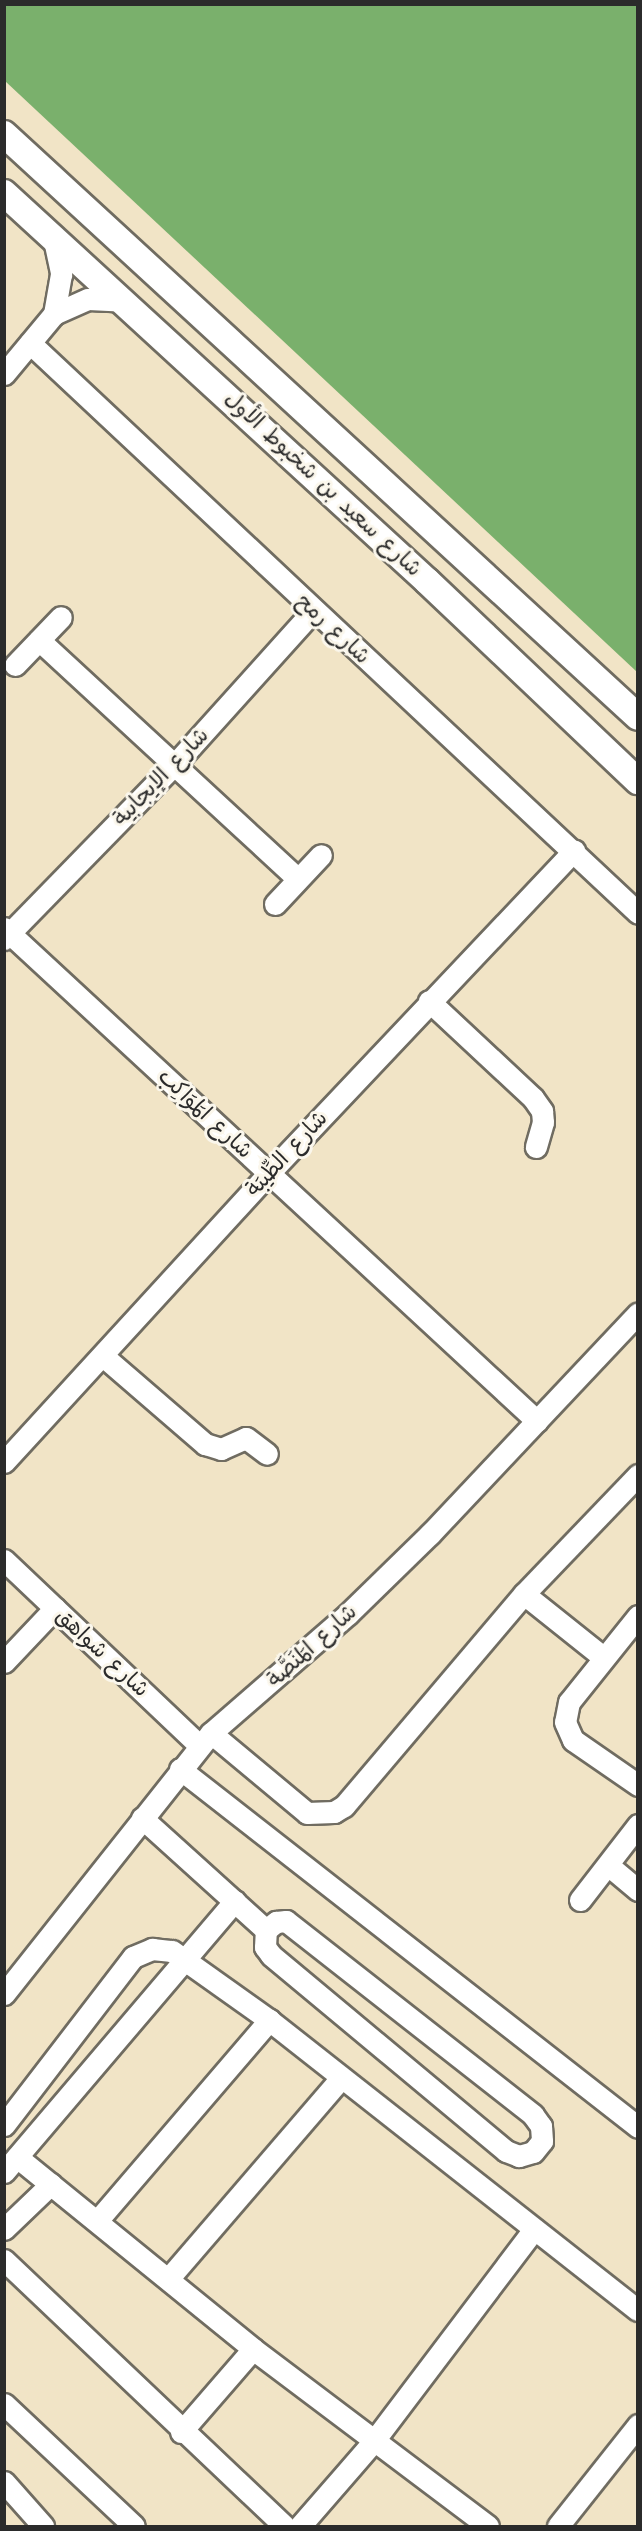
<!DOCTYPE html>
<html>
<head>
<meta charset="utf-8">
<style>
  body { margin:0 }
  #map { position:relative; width:642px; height:2531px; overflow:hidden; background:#f1e4c6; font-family:"Architects Daughter","Playpen Sans Arabic",sans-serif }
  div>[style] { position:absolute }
  .forest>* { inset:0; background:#7ab06c }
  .roads { filter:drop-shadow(2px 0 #706c61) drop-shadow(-2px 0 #706c61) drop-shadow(0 2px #706c61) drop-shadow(0 -2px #706c61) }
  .minor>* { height:21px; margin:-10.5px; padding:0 10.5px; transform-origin:10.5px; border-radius:10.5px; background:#fff }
  .major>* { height:26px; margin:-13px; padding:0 13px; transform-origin:13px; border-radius:13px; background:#fff }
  span { translate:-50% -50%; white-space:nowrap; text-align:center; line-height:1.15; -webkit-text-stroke:6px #fbf7ec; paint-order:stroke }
  .street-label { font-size:22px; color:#2b2b2b }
  .frame { position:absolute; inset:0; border:6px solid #2b2b2b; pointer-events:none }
</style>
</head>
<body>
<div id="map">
  <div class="forest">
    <div style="clip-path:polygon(4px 5px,637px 5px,637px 672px,5px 81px)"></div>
  </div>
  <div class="roads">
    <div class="minor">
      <div style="left:53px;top:235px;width:40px;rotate:78deg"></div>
      <div style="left:61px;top:274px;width:41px;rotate:99.9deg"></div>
      <div style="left:30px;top:343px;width:833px;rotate:43.15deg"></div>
      <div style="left:4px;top:374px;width:78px;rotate:-50.2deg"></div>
      <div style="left:54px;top:314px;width:37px;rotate:-24deg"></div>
      <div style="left:88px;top:299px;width:36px;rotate:3deg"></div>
      <div style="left:39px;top:640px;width:352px;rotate:42.7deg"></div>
      <div style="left:15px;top:665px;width:66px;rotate:-46.2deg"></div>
      <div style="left:275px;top:904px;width:67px;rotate:-46.8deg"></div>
      <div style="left:4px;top:928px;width:726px;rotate:42.77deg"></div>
      <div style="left:4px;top:939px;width:246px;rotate:-45.7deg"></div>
      <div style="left:176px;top:763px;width:205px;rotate:-48deg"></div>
      <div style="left:429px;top:1001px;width:142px;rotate:43deg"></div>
      <div style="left:533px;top:1098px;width:16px;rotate:55deg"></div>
      <div style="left:542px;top:1111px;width:11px;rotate:85deg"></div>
      <div style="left:543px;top:1122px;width:26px;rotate:106deg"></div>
      <div style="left:103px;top:1356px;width:135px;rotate:40.8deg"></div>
      <div style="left:205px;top:1444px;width:17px;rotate:17deg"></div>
      <div style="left:221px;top:1449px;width:27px;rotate:-24deg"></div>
      <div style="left:246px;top:1438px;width:26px;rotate:37deg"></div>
      <div style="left:4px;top:1462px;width:392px;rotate:-47.5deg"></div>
      <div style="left:269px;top:1173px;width:444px;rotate:-46.6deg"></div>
      <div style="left:4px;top:1560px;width:270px;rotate:43.5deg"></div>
      <div style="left:524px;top:1594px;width:101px;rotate:38.6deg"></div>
      <div style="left:638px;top:1616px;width:110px;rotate:128.7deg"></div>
      <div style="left:569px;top:1702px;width:20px;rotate:101deg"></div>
      <div style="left:565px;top:1722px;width:20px;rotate:66deg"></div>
      <div style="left:573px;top:1740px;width:79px;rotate:34.7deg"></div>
      <div style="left:4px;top:1662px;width:74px;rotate:-46.6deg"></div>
      <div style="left:211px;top:1733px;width:125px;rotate:39.8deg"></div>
      <div style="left:307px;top:1813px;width:27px;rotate:-2deg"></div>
      <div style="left:334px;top:1812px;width:12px;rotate:-31deg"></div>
      <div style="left:344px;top:1806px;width:278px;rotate:-49.7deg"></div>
      <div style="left:524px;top:1594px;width:165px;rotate:-46.2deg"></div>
      <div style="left:180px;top:1769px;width:581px;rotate:38.01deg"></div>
      <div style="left:142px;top:1818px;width:167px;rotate:42.1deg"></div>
      <div style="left:608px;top:1865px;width:39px;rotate:40deg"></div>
      <div style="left:580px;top:1900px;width:95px;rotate:-52.3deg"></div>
      <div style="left:286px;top:1921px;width:314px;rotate:38.1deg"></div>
      <div style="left:533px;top:2115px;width:14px;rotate:54deg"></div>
      <div style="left:541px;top:2126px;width:15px;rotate:86deg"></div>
      <div style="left:542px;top:2141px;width:14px;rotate:129deg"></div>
      <div style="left:533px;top:2152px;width:15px;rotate:164deg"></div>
      <div style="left:519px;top:2156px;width:14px;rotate:-159deg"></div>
      <div style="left:506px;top:2151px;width:306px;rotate:-140.2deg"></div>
      <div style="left:271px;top:1955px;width:10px;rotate:-127deg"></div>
      <div style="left:265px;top:1947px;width:17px;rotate:-87deg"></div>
      <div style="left:266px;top:1930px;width:13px;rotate:-39deg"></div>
      <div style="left:276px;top:1922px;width:10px;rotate:-6deg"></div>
      <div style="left:4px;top:1994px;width:333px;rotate:-51.6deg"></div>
      <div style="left:211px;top:1733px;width:181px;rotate:-41deg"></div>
      <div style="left:348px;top:1614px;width:115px;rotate:-44.3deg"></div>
      <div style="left:430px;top:1534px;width:303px;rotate:-46.7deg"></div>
      <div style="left:4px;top:2125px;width:212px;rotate:-52.5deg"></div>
      <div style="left:133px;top:1957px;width:21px;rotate:-23deg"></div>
      <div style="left:152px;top:1949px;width:20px;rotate:6deg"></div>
      <div style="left:172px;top:1951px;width:119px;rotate:35.4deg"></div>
      <div style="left:269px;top:2020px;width:469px;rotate:38.2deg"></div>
      <div style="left:17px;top:2157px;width:304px;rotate:39.1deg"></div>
      <div style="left:253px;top:2349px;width:294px;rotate:37deg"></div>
      <div style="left:4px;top:2172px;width:356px;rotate:-49.6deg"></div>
      <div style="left:97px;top:2221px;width:265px;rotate:-49.4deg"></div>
      <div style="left:4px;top:2229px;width:65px;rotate:-43.8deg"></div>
      <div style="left:4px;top:2260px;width:386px;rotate:43.5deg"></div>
      <div style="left:169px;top:2278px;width:264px;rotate:-49.3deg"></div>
      <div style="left:4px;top:2404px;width:178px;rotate:43.2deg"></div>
      <div style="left:181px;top:2432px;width:110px;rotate:-49.1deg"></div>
      <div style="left:4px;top:2482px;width:59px;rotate:48.4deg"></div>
      <div style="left:300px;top:2526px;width:111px;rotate:-49deg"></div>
      <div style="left:373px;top:2442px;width:267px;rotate:-52.9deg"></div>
      <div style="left:558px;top:2526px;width:129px;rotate:-51.6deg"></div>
    </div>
    <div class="major">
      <div style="left:4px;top:134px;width:861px;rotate:42.6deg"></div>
      <div style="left:4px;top:193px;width:574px;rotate:42.53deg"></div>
      <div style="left:427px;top:581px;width:291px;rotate:43.5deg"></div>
    </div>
  </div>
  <div class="street-label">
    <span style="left:323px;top:484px;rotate:43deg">شارع سعيد بن شخبوط الأول</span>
    <span style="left:333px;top:629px;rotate:43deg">شارع رمح</span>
    <span style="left:161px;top:777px;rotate:-46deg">شارع الإيجابية</span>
    <span style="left:205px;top:1114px;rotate:43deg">شارع المَوَاكِب</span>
    <span style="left:287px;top:1154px;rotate:-47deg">شارع الطِّيبَة</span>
    <span style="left:312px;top:1646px;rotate:-42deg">شارع المَنَصَّة</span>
    <span style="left:102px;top:1653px;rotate:43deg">شارع شواهق</span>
  </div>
  <div class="frame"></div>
</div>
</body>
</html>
